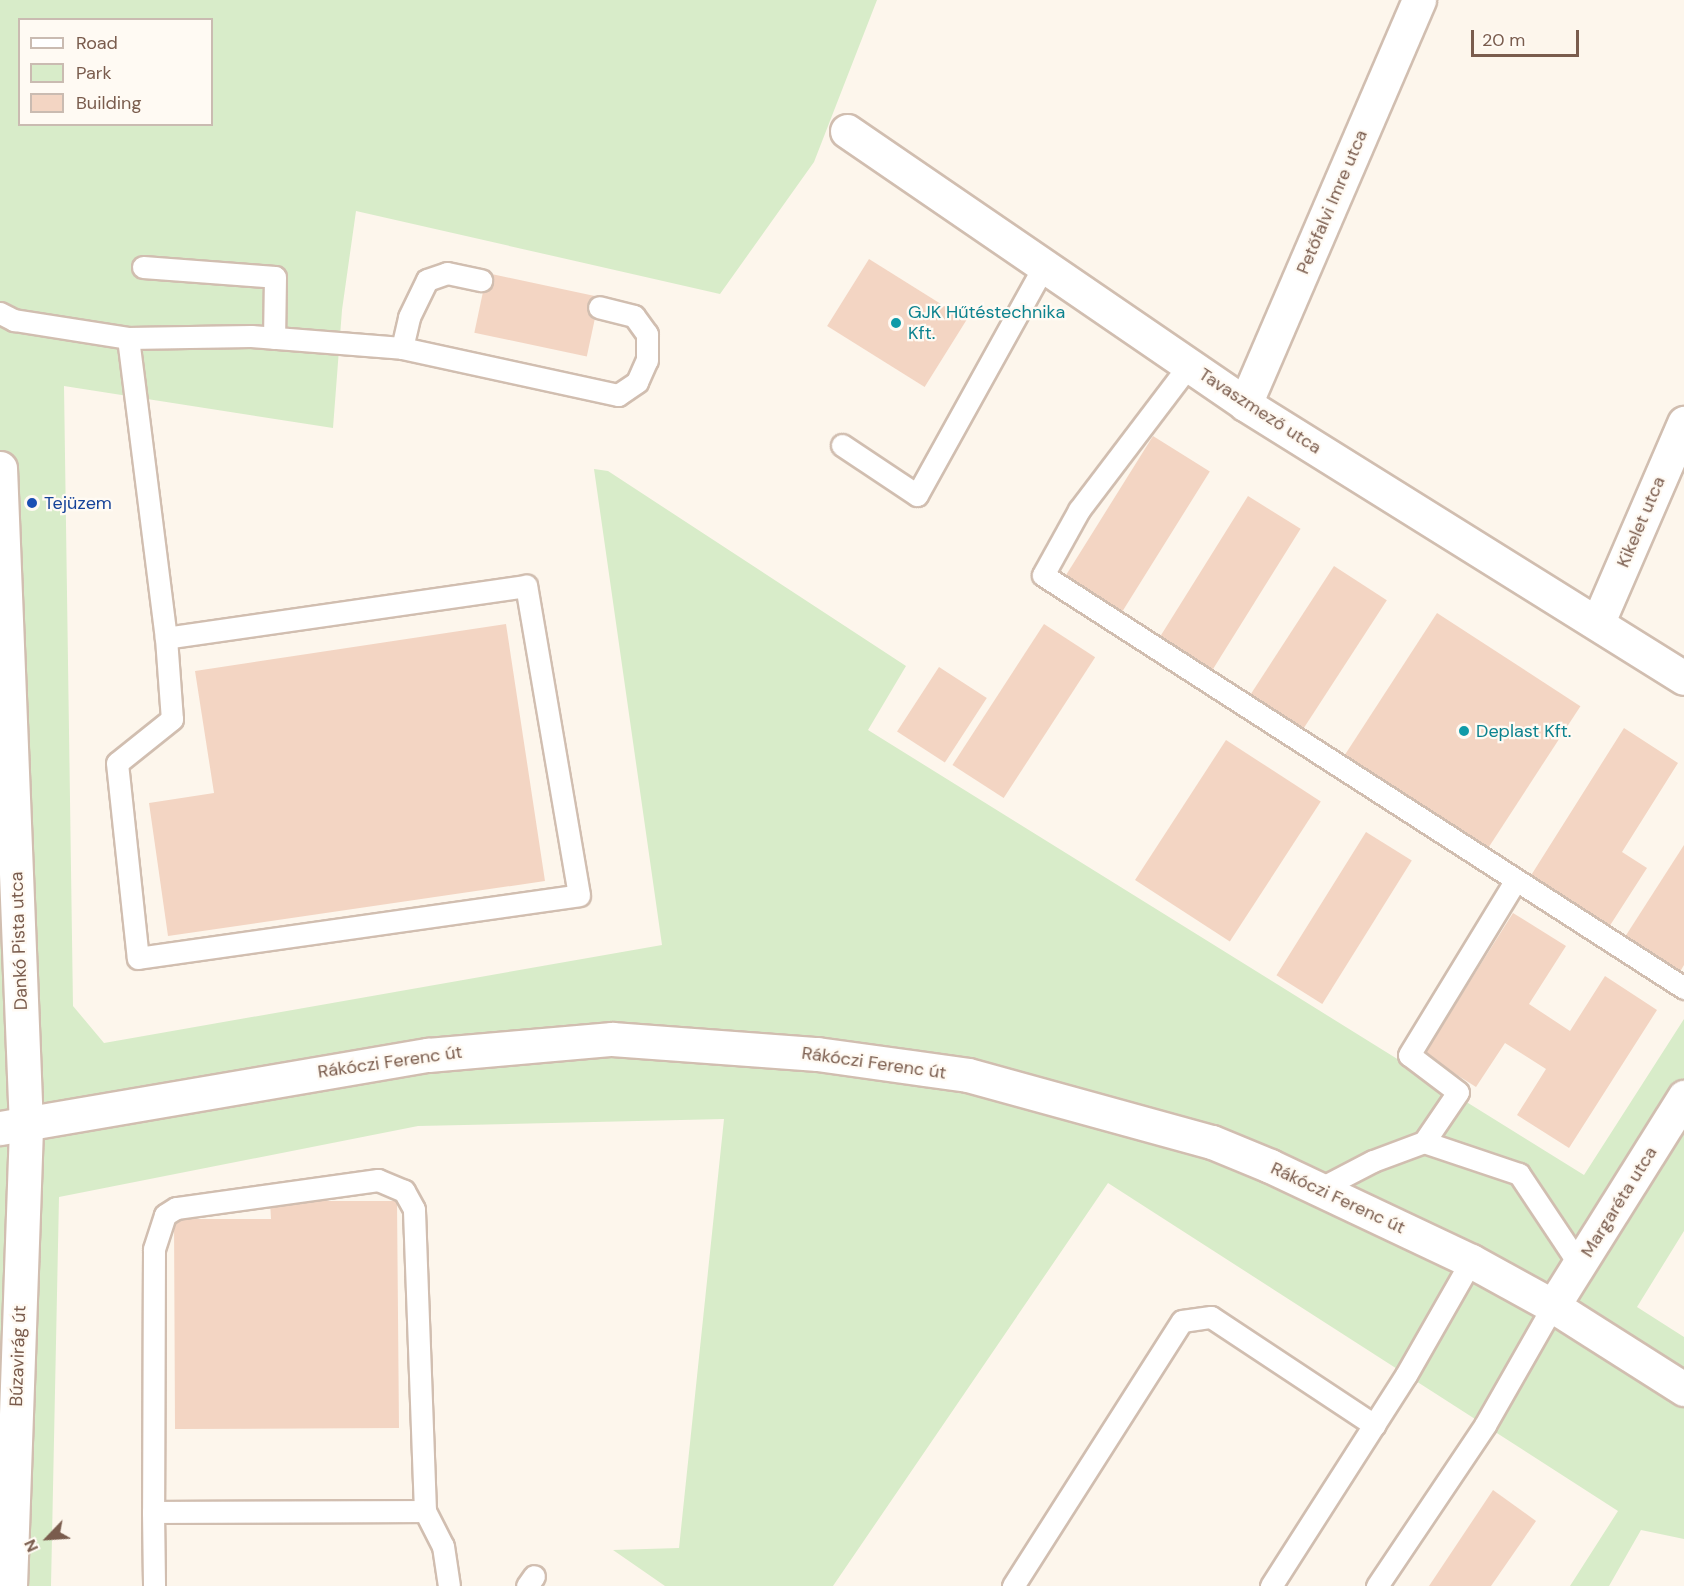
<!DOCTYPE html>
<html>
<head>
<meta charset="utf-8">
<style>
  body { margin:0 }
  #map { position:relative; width:1684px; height:1586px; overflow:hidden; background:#fdf6ec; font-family:"DM Sans",sans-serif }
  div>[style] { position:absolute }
  .green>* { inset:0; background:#d8ecc9 }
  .building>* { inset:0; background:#f3d5c3; transform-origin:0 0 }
  .roads { filter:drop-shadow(2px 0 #d1beb0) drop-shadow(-2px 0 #d1beb0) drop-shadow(0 2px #d1beb0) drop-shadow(0 -2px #d1beb0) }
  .service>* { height:21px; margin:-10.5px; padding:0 10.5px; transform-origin:10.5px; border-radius:10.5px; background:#fff }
  .minor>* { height:33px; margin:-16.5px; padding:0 16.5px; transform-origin:16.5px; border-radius:16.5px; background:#fff }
  .tertiary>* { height:33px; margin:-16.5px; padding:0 16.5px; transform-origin:16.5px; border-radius:16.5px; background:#fff }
  .secondary>* { height:33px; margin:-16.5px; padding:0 16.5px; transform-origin:16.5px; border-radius:16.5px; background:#fff }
  .dots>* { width:16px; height:16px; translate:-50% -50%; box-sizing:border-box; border:3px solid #fffaf3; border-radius:50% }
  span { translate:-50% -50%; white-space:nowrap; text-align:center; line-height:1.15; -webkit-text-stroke:4.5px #fffaf3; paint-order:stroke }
  .street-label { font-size:18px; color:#7a5c4d }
  .culture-label { font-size:18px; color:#0d838f }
  .left { translate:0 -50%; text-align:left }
  .transit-label { font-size:18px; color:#164399 }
  .legend { position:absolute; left:18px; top:18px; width:195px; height:108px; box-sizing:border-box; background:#fffaf3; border:2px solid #cabbb1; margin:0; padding:8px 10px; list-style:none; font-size:18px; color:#7a5c4d }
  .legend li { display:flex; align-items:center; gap:12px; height:30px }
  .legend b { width:30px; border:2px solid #cabbb1 }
  .north { position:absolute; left:18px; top:1508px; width:60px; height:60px; -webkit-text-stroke:4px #fffaf3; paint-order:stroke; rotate:245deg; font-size:16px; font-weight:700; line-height:24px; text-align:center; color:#7a5c4d }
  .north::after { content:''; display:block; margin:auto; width:21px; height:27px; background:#7a5c4d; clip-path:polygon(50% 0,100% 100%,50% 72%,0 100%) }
  .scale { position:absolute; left:1471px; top:30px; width:108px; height:27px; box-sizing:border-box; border:3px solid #7a5c4d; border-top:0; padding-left:8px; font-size:18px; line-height:21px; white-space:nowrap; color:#7a5c4d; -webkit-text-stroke:4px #fffaf3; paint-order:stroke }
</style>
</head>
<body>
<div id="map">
  <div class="green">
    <div style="clip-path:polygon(evenodd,0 0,877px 0,814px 162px,720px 294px,356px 211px,342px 310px,333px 428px,64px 386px,73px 1006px,104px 1043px,662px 945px,594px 469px,608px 471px,906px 666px,868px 730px,1584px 1175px,1684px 1019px,1684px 1231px,1637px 1307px,1684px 1337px,1684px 1539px,1641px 1530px,1609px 1586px,1570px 1586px,1618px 1511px,1108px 1183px,833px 1586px,665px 1586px,613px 1550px,679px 1548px,724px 1119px,418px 1126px,59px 1197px,51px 1586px,0 1586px,0 0,20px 20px,212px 20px,212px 124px,20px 124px,20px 20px)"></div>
  </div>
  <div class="building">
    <div style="left:869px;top:259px;width:115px;height:79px;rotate:32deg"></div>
    <div style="left:487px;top:273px;width:115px;height:61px;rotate:12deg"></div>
    <div style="left:1153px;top:436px;width:67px;height:169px;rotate:32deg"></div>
    <div style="left:1248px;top:496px;width:62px;height:169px;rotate:32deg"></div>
    <div style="left:1334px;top:566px;width:63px;height:161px;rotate:33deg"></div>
    <div style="left:1437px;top:613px;width:171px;height:169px;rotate:33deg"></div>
    <div style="clip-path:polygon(506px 624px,545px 881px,168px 936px,149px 803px,214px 793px,195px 671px)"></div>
    <div style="left:1044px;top:624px;width:61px;height:168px;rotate:33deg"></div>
    <div style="left:939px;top:667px;width:57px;height:77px;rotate:33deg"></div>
    <div style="clip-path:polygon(1624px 728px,1678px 763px,1622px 852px,1647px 868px,1609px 927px,1530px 877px)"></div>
    <div style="left:1226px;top:740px;width:113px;height:167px;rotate:33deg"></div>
    <div style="left:1366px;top:832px;width:54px;height:169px;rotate:32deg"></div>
    <div style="clip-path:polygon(1684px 845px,1684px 965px,1678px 975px,1623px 940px)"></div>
    <div style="clip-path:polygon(1513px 913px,1566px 946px,1529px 1004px,1570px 1031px,1605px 976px,1657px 1010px,1569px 1148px,1517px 1115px,1546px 1069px,1505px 1043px,1476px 1087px,1424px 1054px)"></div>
    <div style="clip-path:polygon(270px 1201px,397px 1201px,399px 1428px,175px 1429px,174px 1219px,271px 1219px)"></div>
    <div style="clip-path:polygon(1493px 1490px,1536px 1521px,1491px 1586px,1429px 1586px)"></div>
  </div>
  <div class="roads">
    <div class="service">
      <div style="left:143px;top:267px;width:132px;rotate:4.3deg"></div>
      <div style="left:275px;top:277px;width:61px;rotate:90.9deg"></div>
      <div style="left:0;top:313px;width:16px;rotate:27deg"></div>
      <div style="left:14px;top:320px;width:115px;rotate:9deg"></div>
      <div style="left:128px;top:338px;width:123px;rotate:-0.9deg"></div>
      <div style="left:251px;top:336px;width:151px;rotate:4.5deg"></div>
      <div style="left:402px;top:348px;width:221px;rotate:12.3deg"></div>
      <div style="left:618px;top:395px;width:23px;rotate:-34deg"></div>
      <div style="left:637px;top:382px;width:24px;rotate:-66deg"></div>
      <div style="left:647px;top:360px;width:26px;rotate:-90deg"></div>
      <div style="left:647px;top:334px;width:22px;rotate:-126deg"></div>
      <div style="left:634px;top:316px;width:36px;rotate:-166deg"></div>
      <div style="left:128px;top:338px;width:302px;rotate:82.8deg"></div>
      <div style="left:166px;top:638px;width:81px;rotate:85.8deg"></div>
      <div style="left:172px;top:719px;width:70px;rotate:141.3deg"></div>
      <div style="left:117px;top:763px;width:196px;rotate:83.9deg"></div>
      <div style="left:138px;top:958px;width:445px;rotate:-8.1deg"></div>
      <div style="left:579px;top:895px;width:314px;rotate:-99.7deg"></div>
      <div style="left:526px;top:586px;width:364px;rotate:171.8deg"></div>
      <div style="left:402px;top:348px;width:32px;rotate:-77deg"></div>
      <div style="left:409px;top:317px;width:41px;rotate:-64.1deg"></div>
      <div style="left:427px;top:280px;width:21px;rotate:-19deg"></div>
      <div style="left:447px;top:273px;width:35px;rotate:12deg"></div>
      <div style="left:1189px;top:365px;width:182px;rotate:127.2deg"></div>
      <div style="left:1079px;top:510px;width:74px;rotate:119deg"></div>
      <div style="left:1043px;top:575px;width:763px;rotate:32.79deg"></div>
      <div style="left:842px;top:445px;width:90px;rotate:33.7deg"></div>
      <div style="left:917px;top:495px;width:262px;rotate:-61deg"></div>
      <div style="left:1424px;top:1142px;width:60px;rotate:-55.8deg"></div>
      <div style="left:1458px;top:1092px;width:61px;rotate:-142.9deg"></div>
      <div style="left:1409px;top:1055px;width:205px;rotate:-58.6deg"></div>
      <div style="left:1319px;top:1189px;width:61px;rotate:-27.4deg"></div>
      <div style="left:1373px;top:1161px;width:54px;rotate:-20.4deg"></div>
      <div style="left:1424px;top:1142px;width:100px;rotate:18.6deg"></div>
      <div style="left:1519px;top:1174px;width:108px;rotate:56.3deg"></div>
      <div style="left:425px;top:1511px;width:39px;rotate:63deg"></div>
      <div style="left:443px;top:1546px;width:40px;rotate:81.5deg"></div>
      <div style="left:153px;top:1512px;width:272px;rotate:-0.2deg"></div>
      <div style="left:425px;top:1511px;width:302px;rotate:-92.1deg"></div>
      <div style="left:414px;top:1209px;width:21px;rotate:-119deg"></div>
      <div style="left:404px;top:1191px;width:28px;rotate:-157deg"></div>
      <div style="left:378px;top:1180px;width:204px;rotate:172.1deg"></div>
      <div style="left:176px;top:1208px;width:13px;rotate:148deg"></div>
      <div style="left:165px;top:1215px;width:36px;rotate:108deg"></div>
      <div style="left:154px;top:1249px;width:263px;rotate:90.2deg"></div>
      <div style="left:153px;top:1512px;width:74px;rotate:89.2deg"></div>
      <div style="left:527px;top:1586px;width:12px;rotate:-55deg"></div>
      <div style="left:1013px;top:1586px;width:314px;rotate:-57.5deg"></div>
      <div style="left:1182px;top:1321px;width:29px;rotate:-8deg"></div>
      <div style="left:1211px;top:1317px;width:196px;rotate:33.5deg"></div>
      <div style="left:1271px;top:1586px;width:250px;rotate:-57.4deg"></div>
      <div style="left:1406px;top:1375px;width:131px;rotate:-60.3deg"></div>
      <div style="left:1377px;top:1586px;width:194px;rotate:-56.1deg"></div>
      <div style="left:1485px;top:1425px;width:137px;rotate:-60.3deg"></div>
    </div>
    <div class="minor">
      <div style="left:847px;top:131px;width:483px;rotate:34.4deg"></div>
      <div style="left:1245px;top:404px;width:517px;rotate:31.97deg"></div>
      <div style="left:1245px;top:404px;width:440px;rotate:-66.7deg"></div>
      <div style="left:1598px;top:622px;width:217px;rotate:-66.6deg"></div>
      <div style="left:1553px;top:1306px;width:247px;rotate:-57.9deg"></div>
      <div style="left:10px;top:1586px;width:460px;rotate:-88deg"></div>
    </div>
    <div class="tertiary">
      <div style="left:0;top:468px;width:659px;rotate:87.74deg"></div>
    </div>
    <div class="secondary">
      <div style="left:0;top:1128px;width:434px;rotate:-9.7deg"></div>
      <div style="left:428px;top:1055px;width:185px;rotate:-5deg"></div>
      <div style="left:612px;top:1039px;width:206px;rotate:4.2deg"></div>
      <div style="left:817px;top:1054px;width:152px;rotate:7.9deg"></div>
      <div style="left:968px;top:1075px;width:253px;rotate:15.4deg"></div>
      <div style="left:1212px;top:1142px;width:63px;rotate:22.5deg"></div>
      <div style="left:1270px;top:1166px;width:222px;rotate:25.3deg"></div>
      <div style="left:1471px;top:1261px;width:94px;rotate:28.8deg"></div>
      <div style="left:1553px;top:1306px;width:155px;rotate:32.4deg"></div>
    </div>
  </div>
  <div class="dots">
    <div style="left:896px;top:323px;background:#0f9aa8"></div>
    <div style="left:32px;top:503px;background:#1a4fb4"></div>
    <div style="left:1464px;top:731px;background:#0f9aa8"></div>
  </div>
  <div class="street-label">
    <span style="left:1332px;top:202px;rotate:-67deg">Petőfalvi Imre utca</span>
    <span style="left:1260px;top:411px;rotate:33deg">Tavaszmező utca</span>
    <span style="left:1641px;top:522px;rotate:-67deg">Kikelet utca</span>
    <span style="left:19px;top:941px;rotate:-92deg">Dankó Pista utca</span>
    <span style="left:390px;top:1062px;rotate:-8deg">Rákóczi Ferenc út</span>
    <span style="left:874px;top:1063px;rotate:8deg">Rákóczi Ferenc út</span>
    <span style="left:1338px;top:1198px;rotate:25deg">Rákóczi Ferenc út</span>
    <span style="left:1619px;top:1202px;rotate:-58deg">Margaréta utca</span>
    <span style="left:18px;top:1356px;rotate:-88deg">Búzavirág út</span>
  </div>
  <div class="culture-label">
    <span class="left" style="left:908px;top:323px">GJK Hűtéstechnika<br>Kft.</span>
    <span class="left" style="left:1476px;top:731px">Deplast Kft.</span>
  </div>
  <div class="transit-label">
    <span class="left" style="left:44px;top:503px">Tejüzem</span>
  </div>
  <ul class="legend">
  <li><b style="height:8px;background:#fff"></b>Road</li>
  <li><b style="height:16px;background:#d8ecc9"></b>Park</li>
  <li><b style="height:16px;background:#f3d5c3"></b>Building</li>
  </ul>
  <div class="north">N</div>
  <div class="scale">20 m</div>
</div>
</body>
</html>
